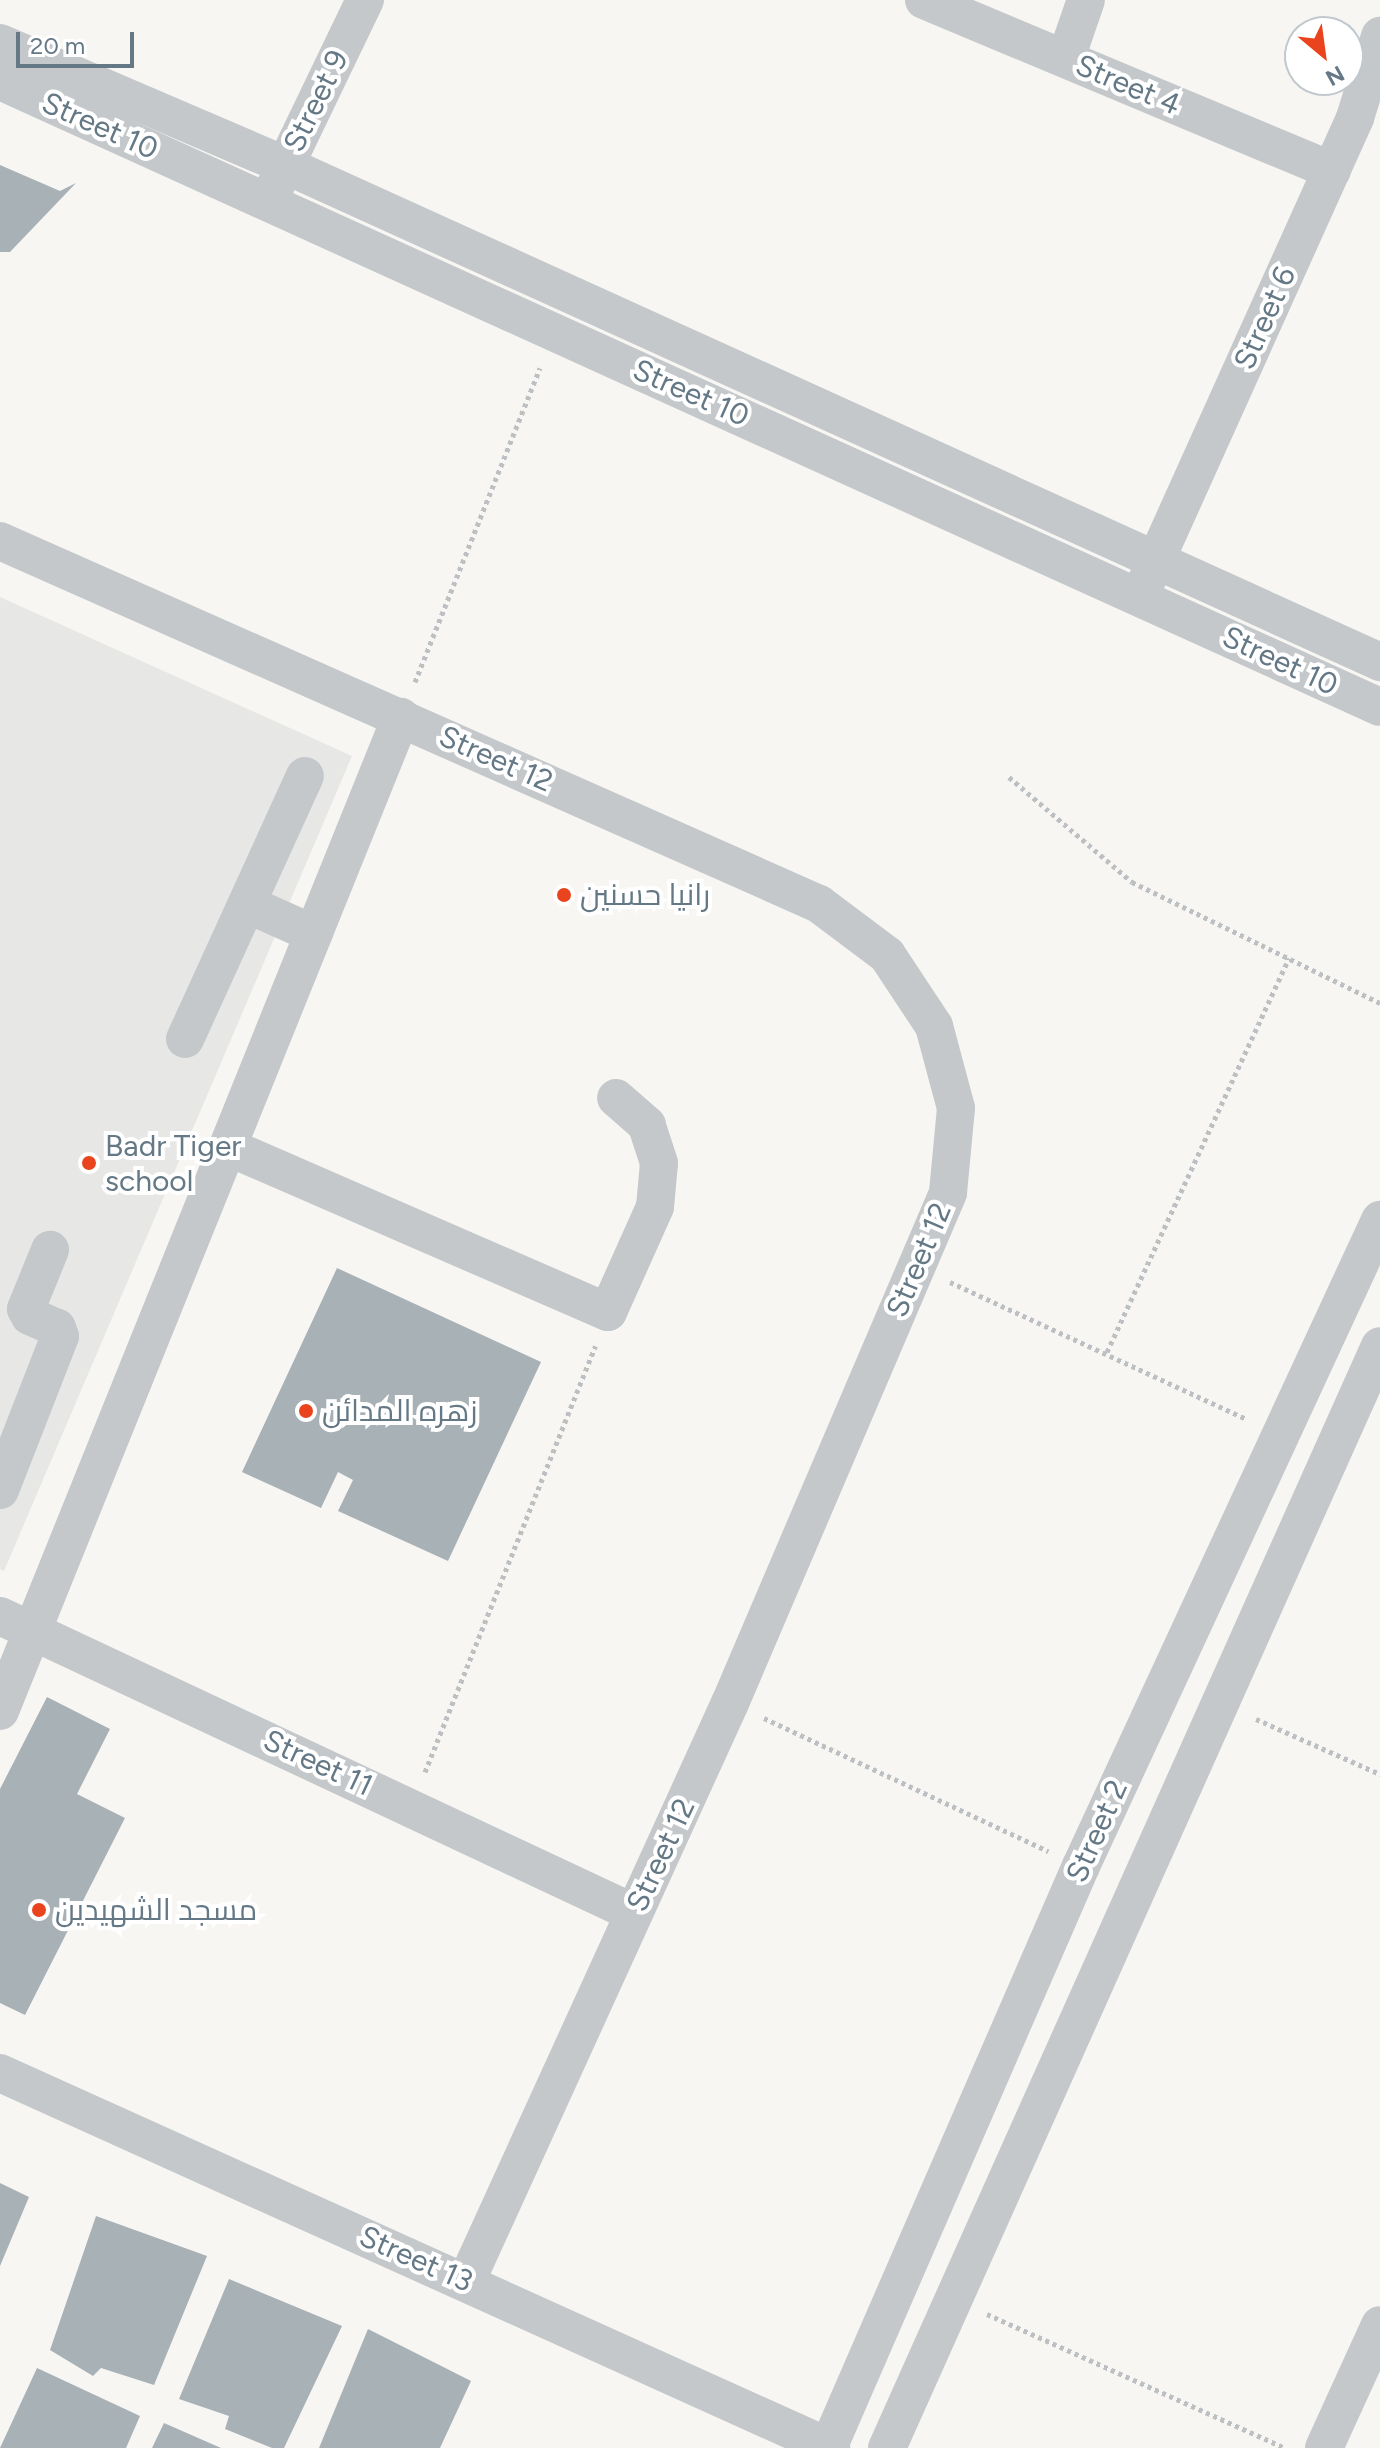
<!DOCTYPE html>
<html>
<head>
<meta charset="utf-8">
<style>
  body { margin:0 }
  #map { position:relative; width:1380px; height:2448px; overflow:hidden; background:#f7f6f3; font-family:Figtree,Cairo,sans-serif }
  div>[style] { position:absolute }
  .built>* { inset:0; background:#e7e8e6 }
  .building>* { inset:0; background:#a8b1b6 }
  .path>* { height:5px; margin-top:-2.5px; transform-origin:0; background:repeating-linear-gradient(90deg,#bdc0c2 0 4px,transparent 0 8px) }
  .minor>* { height:38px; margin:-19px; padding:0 19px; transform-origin:19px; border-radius:19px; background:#c4c8cb }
  .dots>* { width:22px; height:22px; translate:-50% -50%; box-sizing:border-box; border:4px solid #fff; border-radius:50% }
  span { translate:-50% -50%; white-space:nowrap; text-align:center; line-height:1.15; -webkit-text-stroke:8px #fff; paint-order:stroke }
  .street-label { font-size:30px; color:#647885 }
  .poi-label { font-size:30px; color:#647885 }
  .left { translate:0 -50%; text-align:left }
  .north { position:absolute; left:1284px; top:16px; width:80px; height:80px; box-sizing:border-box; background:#fff; border:2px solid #c1c9ce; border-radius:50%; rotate:151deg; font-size:22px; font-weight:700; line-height:32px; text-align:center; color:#647885 }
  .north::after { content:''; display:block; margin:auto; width:28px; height:36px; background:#ea441f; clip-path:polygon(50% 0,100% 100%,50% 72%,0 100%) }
  .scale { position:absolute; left:16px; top:32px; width:118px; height:36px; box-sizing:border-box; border:4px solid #647885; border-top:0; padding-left:10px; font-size:24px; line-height:28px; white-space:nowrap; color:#647885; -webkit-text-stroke:6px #fff; paint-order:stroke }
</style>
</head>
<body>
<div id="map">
  <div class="built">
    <div style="clip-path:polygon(0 597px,352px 756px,4px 1571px,0 1569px)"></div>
  </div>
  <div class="building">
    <div style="clip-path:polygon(0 165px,60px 191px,76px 183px,10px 252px,0 252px)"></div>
    <div style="clip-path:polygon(337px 1268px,541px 1362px,448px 1561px,338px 1511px,353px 1480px,338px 1472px,321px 1508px,242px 1472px)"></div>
    <div style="clip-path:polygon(47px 1697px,110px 1729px,77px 1794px,125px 1818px,25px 2015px,0 2003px,0 1789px)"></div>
    <div style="clip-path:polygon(0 2183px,29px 2197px,0 2266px)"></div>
    <div style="clip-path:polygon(96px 2216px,207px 2256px,154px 2385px,101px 2368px,93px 2376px,50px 2350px)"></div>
    <div style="clip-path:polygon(229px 2279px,342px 2326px,284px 2448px,272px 2448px,225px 2429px,229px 2416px,179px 2399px)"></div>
    <div style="clip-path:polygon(368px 2329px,471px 2381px,440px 2448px,319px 2448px)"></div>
    <div style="clip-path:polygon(37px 2368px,140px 2416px,126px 2448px,0 2448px)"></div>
    <div style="clip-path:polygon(164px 2423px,221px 2448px,152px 2448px)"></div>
  </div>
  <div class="path">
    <div style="left:415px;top:682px;width:338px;rotate:-68.3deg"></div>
    <div style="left:1009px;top:777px;width:162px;rotate:40.5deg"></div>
    <div style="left:1132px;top:882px;width:276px;rotate:26deg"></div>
    <div style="left:950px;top:1282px;width:326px;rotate:24.8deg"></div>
    <div style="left:1107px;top:1352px;width:434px;rotate:-65.2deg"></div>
    <div style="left:764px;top:1718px;width:314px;rotate:25.1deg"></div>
    <div style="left:1256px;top:1719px;width:136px;rotate:23.9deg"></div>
    <div style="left:425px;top:1772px;width:459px;rotate:-68.2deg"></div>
    <div style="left:987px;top:2314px;width:327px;rotate:24.2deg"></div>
  </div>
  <div class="minor">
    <div style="left:924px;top:0;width:442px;rotate:22.7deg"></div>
    <div style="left:0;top:43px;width:310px;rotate:23.2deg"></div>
    <div style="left:285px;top:165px;width:1203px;rotate:24.41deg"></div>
    <div style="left:1066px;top:58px;width:61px;rotate:-71deg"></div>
    <div style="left:0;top:81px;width:1515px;rotate:24.4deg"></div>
    <div style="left:274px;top:189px;width:210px;rotate:-64.3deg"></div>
    <div style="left:0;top:541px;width:896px;rotate:23.9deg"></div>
    <div style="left:819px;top:904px;width:85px;rotate:36.9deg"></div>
    <div style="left:887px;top:955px;width:85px;rotate:56.5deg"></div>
    <div style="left:934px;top:1026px;width:85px;rotate:75deg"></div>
    <div style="left:956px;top:1108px;width:85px;rotate:95.4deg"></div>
    <div style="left:948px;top:1193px;width:555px;rotate:113.14deg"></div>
    <div style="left:730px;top:1703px;width:636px;rotate:114.51deg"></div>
    <div style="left:1147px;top:580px;width:507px;rotate:-65.76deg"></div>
    <div style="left:1355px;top:118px;width:86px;rotate:-73deg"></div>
    <div style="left:247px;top:904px;width:73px;rotate:24.1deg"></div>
    <div style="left:185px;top:1039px;width:289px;rotate:-65.5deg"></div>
    <div style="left:228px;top:1147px;width:414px;rotate:23.5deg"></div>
    <div style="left:608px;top:1312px;width:115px;rotate:-65.9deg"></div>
    <div style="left:655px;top:1207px;width:44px;rotate:-84.8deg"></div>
    <div style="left:659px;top:1163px;width:40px;rotate:-108deg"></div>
    <div style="left:647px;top:1125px;width:41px;rotate:-138.9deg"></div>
    <div style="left:0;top:1490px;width:165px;rotate:-68.7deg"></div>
    <div style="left:60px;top:1336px;width:9px;rotate:-111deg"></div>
    <div style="left:57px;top:1328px;width:30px;rotate:-156deg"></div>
    <div style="left:30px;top:1316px;width:8px;rotate:-120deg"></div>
    <div style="left:26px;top:1309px;width:64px;rotate:-67.9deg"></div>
    <div style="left:0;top:1616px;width:700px;rotate:25.1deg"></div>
    <div style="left:0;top:1711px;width:1072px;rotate:-68.03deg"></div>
    <div style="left:0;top:2073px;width:912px;rotate:24.29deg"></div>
    <div style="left:828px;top:2448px;width:635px;rotate:-66.51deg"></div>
    <div style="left:1081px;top:1866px;width:712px;rotate:-65.16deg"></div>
    <div style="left:887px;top:2448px;width:1207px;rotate:-65.9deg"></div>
    <div style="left:1324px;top:2448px;width:135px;rotate:-65.5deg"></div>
  </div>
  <div class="dots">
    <div style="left:564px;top:895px;background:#ea441f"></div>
    <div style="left:89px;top:1163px;background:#ea441f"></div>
    <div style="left:306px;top:1411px;background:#ea441f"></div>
    <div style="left:39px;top:1910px;background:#ea441f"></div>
  </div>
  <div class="street-label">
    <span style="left:1128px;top:85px;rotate:23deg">Street 4</span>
    <span style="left:316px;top:101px;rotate:-64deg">Street 9</span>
    <span style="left:100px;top:126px;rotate:24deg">Street 10</span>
    <span style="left:1265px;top:318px;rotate:-66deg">Street 6</span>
    <span style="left:691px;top:393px;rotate:24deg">Street 10</span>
    <span style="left:1280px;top:661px;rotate:25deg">Street 10</span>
    <span style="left:496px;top:759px;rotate:24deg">Street 12</span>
    <span style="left:919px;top:1260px;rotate:-67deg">Street 12</span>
    <span style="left:318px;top:1763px;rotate:25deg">Street 11</span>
    <span style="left:1097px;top:1831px;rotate:-66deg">Street 2</span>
    <span style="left:661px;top:1855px;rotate:-65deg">Street 12</span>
    <span style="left:416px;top:2259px;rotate:24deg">Street 13</span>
  </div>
  <div class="poi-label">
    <span class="left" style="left:580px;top:895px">رانيا حسنين</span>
    <span class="left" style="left:105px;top:1163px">Badr Tiger<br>school</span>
    <span class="left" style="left:322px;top:1411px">زهره المدائن</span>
    <span class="left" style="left:55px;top:1910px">مسجد الشهيدين</span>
  </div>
  <div class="north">N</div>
  <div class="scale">20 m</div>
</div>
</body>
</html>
